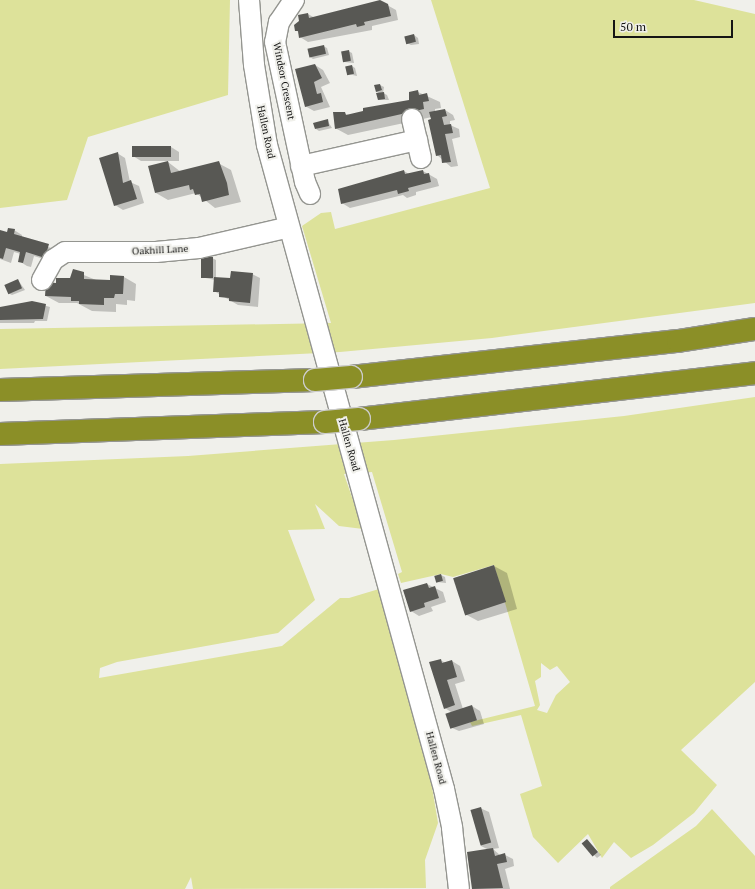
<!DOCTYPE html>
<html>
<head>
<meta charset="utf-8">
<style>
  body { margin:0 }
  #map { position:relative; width:755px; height:889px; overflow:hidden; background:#f0f0eb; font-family:"PT Serif",serif }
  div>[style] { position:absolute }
  .green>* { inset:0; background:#dde29a }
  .shadow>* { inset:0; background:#0003 }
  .building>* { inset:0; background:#585854; transform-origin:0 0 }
  .roads { filter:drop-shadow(1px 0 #949590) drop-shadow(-1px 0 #949590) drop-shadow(0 1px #949590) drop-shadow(0 -1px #949590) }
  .minor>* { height:20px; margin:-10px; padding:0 10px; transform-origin:10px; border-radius:10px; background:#fff }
  .highway>* { height:22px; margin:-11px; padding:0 11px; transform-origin:11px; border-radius:11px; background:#8b8f27 }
  .bridges { filter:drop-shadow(1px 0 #cccccb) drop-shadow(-1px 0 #cccccb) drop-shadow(0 1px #cccccb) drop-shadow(0 -1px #cccccb) }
  .highway-bridge>* { height:22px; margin:-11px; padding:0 11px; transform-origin:11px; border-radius:11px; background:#8b8f27 }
  span { translate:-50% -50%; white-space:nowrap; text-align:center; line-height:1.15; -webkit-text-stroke:4px #f0f0eb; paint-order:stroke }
  .street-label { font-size:10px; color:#151514 }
  .scale { position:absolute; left:613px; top:20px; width:120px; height:18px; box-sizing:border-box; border:2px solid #151514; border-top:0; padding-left:5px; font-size:12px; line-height:14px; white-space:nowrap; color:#151514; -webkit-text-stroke:3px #f0f0eb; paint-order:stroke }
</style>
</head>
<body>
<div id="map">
  <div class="green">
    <div style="clip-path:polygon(0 0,230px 0,228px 95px,88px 137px,67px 200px,0 208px)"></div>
    <div style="clip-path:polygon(431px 0,694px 0,755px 14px,755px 303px,492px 338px,340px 352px,0 369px,0 329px,331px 323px,302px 226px,321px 213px,331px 212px,335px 229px,490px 188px)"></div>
    <div style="clip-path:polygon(evenodd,755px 397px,755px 682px,681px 750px,717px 785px,694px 813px,653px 845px,631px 858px,614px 842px,602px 858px,588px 834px,558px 863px,533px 837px,520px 794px,542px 786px,521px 715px,472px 726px,470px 722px,535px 706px,494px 565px,453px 577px,441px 574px,401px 583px,398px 574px,402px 572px,372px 472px,344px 474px,363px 529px,339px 526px,315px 504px,325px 529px,288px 530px,315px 600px,278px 633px,117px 662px,100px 668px,99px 678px,282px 646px,340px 598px,349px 598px,379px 589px,430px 775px,438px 823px,425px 860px,426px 888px,193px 889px,191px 877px,185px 889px,0 889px,0 464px,188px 456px,394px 440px,624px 416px,755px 397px,541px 663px,550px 670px,557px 666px,570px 682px,556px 695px,547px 713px,537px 710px,540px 705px,535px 681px,541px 677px,541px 663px)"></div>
    <div style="clip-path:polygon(712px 809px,755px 856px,755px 889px,610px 889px,610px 887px,696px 826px)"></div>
  </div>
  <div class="shadow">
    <div style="clip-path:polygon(387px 5px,396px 10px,398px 20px,372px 26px,372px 30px,308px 42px,300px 37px,295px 25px,308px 14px,315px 18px)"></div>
    <div style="clip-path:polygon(414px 35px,418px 38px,419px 44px,411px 45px,407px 43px)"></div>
    <div style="clip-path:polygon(323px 46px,327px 48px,329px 55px,313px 59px,310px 57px)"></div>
    <div style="clip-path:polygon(348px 51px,352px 53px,354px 63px,344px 62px)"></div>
    <div style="clip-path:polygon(315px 65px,323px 70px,330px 83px,321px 87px,330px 107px,314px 111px,305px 106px)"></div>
    <div style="clip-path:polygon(352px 66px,355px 68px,357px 76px,348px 74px)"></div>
    <div style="clip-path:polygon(380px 85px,384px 87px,383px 93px,387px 95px,389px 100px,379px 100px,380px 94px,376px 91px)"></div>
    <div style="clip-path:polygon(418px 92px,440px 102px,441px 108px,435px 109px,435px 112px,445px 110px,453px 115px,455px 120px,450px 121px,450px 125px,459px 129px,460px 137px,452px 139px,458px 166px,451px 167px,437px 155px,432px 117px,348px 135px,335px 128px,334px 112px,349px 115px,410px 101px)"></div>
    <div style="clip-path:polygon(327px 120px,332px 128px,319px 131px,316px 129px)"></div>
    <div style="clip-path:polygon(133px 147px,171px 147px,179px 152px,179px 161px,141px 161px,133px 156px)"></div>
    <div style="clip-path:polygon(117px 153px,125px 158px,130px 182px,139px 186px,144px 203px,123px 210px,115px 205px)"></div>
    <div style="clip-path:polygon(168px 162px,181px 172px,218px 163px,231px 170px,241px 202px,215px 208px,196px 193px,168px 200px,156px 193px)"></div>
    <div style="clip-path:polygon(404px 171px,409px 174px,423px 171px,437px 179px,439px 186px,416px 192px,416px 195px,407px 198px,403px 195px,350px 208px,342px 203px)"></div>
    <div style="clip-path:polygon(14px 230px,22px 235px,22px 238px,57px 250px,53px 262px,34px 256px,31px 267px,27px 266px,19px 261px,21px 254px,14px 252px,11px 263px,0 259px,0 232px,7px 233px)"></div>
    <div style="clip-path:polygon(212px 258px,216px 260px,216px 278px,231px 279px,252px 274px,260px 278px,258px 307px,238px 305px,214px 291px,215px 280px,201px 277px)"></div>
    <div style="clip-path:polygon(74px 271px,96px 280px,111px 281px,124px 277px,136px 284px,135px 301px,127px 300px,127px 305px,116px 304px,116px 312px,92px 311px,77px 303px,59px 303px,46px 296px,57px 284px,71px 279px)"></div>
    <div style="clip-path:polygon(18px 280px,25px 290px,12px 295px,8px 293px)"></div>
    <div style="clip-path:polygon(32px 302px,50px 307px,47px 321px,35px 321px,34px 323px,0 323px,0 308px)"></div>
    <div style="clip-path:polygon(494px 566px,507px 573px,517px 609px,478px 621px,465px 614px,454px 578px)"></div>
    <div style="clip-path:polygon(441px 575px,445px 577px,446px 583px,437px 582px)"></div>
    <div style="clip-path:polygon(427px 584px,443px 592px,446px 602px,431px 607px,433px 611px,419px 616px,411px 611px,404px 591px)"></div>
    <div style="clip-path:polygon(440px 660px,446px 663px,452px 661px,460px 666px,465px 681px,455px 684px,463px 709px,472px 706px,480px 711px,484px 724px,459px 731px,450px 727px,451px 712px,445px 708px)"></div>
    <div style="clip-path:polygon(480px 808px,489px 812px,499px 848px,493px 849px,501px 856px,505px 855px,513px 859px,514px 866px,505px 869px,510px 889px,473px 889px,489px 850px,481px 846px)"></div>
    <div style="clip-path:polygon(587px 840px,601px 855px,597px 858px,582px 843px)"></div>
  </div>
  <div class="building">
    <div style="clip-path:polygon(380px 0,388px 4px,391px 16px,364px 22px,365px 25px,357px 27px,356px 24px,299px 38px,298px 31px,295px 31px,294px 25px,299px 21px,298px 15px,308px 13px,309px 18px)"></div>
    <div style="left:414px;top:34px;width:8px;height:10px;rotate:76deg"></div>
    <div style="left:324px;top:45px;width:9px;height:17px;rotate:77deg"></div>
    <div style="left:349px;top:50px;width:11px;height:8px;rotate:80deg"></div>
    <div style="clip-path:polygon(315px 64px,322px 78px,314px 82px,317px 94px,321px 93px,323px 102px,305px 107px,295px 69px)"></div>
    <div style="left:352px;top:65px;width:9px;height:7px;rotate:77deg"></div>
    <div style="clip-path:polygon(380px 84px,382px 90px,376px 92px,374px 85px)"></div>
    <div style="clip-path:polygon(418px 90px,419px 95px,427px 93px,429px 101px,423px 102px,424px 109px,335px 129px,333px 112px,345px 112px,346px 115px,363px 111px,363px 108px,409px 100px,409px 92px)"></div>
    <div style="clip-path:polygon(384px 92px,385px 99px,378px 100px,376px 93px)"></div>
    <div style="clip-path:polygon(445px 109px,447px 116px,442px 117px,444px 125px,451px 124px,453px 133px,445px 134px,451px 162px,442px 163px,441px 155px,436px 156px,428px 120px,431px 119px,429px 112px)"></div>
    <div style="clip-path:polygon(328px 119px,329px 126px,315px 129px,313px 123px)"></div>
    <div style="left:132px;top:146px;width:39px;height:11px"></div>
    <div style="clip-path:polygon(118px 152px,123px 183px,131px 180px,137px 199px,114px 206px,99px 158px)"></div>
    <div style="clip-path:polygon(168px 161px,171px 173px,219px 161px,227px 183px,229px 195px,202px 202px,200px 194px,195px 195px,193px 189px,190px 190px,189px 185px,155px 193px,148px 166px)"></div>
    <div style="clip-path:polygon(404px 170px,405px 174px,423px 170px,424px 174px,429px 173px,431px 182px,408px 188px,409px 191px,398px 194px,397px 190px,341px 204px,338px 189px)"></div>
    <div style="clip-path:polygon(8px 228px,15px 229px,14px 234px,49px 244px,45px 258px,26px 252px,23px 263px,18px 262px,20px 252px,6px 248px,3px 259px,0 258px,0 230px,7px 232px)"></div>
    <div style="left:201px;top:257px;width:12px;height:21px"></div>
    <div style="clip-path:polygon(73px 269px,84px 272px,84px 279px,110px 280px,110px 275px,124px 276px,123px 294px,115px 294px,114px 298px,104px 298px,104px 305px,79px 304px,79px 301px,71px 301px,71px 297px,45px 296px,46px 282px,56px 283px,56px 278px,70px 278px)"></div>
    <div style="clip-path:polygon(231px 271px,253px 273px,250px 303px,229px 301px,229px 298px,219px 297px,219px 292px,213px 292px,214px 277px,230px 278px)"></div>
    <div style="left:18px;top:279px;width:10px;height:15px;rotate:66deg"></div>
    <div style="clip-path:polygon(32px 301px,46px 304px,43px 319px,0 320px,0 307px)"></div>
    <div style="left:494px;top:565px;width:39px;height:43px;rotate:72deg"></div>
    <div style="left:441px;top:574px;width:7px;height:7px;rotate:74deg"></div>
    <div style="clip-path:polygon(427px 583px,429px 588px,435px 586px,439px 598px,424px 603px,425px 607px,410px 612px,403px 590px)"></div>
    <div style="clip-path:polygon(441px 659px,442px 663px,452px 660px,457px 677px,447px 680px,455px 705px,444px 709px,429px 662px)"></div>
    <div style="left:472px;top:705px;width:16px;height:28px;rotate:72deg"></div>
    <div style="left:481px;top:807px;width:37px;height:11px;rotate:74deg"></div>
    <div style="left:587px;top:839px;width:17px;height:7px;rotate:50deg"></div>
    <div style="clip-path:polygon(493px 848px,495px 856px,505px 853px,507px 862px,497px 864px,503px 888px,472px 889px,467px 852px)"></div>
  </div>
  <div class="roads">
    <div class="minor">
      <div style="left:249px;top:0;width:65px;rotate:85.6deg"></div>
      <div style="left:254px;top:65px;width:81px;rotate:80.8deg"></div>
      <div style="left:267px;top:145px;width:668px;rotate:74.63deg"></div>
      <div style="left:444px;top:789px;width:40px;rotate:78deg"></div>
      <div style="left:452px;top:828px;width:61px;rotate:83.5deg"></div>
      <div style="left:294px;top:0;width:27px;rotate:124deg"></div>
      <div style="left:279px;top:22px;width:20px;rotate:101deg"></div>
      <div style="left:275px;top:42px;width:143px;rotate:77.9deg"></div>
      <div style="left:305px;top:182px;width:13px;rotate:67deg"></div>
      <div style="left:412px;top:119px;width:40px;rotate:77deg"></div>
      <div style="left:301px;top:166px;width:119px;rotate:-12.6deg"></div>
      <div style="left:42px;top:280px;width:23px;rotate:-61deg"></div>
      <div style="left:53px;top:260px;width:14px;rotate:-34deg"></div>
      <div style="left:65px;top:252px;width:91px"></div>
      <div style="left:156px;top:252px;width:43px;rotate:-5.3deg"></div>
      <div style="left:199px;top:248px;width:92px;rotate:-13.1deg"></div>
    </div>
    <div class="highway">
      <div style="left:351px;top:377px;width:329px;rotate:-6.3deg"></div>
      <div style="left:678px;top:341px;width:78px;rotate:-8.9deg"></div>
      <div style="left:0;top:390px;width:315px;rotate:-1.8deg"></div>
      <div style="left:359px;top:419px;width:399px;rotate:-6.6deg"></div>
      <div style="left:0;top:434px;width:325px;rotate:-2.1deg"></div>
    </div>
  </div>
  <div class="bridges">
    <div class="highway-bridge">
      <div style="left:315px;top:380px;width:36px;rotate:-5deg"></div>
      <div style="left:325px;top:422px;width:34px;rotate:-5deg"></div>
    </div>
  </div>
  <div class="street-label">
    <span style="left:284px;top:81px;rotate:79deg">Windsor Crescent</span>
    <span style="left:266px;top:132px;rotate:78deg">Hallen Road</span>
    <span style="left:160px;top:250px;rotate:-3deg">Oakhill Lane</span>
    <span style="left:349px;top:445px;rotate:74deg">Hallen Road</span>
    <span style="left:436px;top:758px;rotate:75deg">Hallen Road</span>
  </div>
  <div class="scale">50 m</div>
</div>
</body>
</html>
